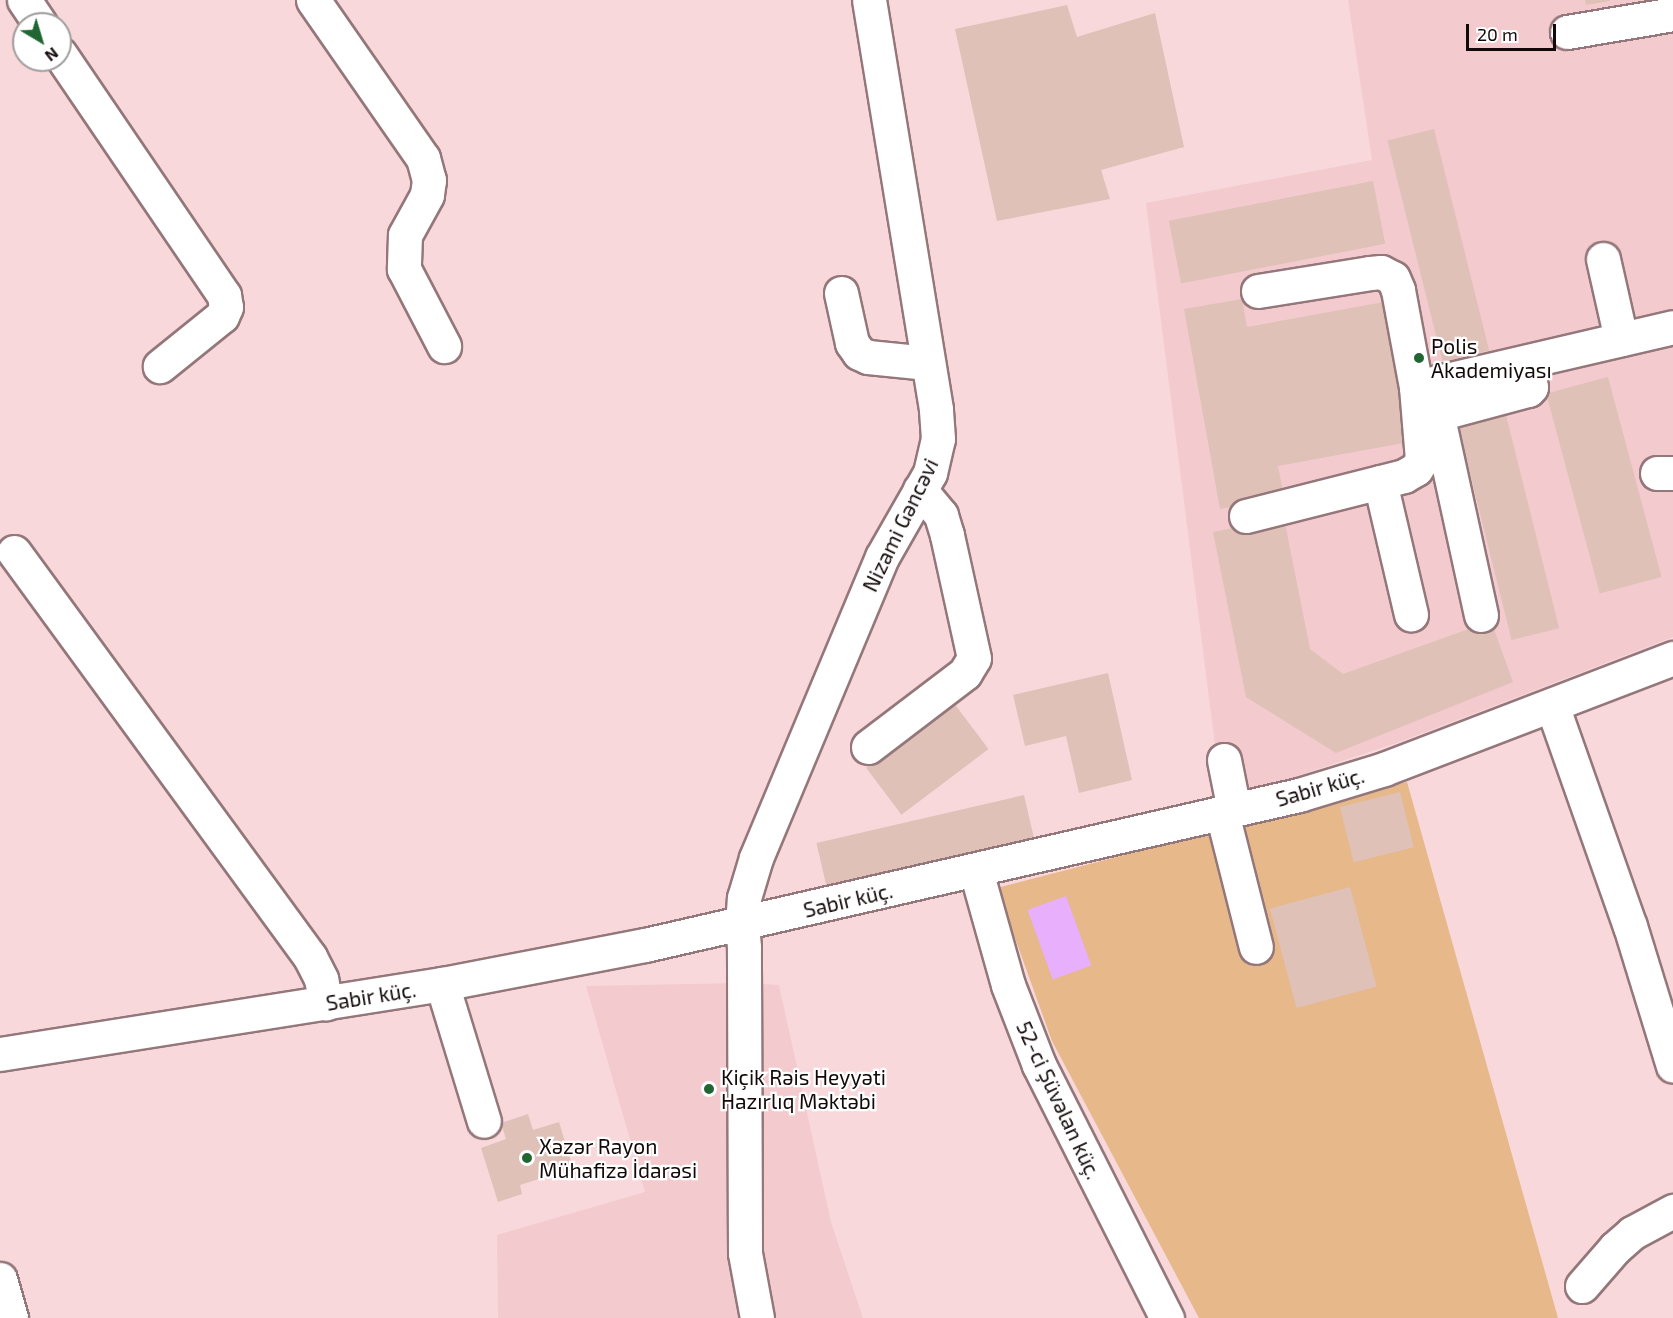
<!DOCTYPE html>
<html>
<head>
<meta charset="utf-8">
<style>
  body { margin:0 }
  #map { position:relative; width:1673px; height:1318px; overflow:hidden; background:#f8d8db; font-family:"Exo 2",sans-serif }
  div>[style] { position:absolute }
  .built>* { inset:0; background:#f3cace }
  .green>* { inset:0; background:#e6b88a }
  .water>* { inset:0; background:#e8affc; transform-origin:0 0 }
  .building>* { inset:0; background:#dfc1b8; transform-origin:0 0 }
  .roads { filter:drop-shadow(2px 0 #94777a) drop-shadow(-2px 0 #94777a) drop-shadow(0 2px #94777a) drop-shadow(0 -2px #94777a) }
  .minor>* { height:33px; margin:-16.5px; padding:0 16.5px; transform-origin:16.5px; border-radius:16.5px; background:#fff }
  .dots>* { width:16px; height:16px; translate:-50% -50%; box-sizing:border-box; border:3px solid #fff; border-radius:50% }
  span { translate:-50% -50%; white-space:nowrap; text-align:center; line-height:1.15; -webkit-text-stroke:4.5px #fff; paint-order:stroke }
  .poi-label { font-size:21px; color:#13090a }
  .left { translate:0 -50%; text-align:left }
  .street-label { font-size:21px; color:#13090a }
  .north { position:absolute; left:12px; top:12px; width:60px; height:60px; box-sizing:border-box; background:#fff; border:2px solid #a19d9d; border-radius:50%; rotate:142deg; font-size:16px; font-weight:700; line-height:24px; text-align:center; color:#13090a }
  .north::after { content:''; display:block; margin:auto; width:21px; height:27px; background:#1f6633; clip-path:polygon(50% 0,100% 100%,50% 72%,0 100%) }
  .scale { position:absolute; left:1466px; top:24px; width:90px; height:27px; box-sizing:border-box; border:3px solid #13090a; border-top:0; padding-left:8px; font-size:18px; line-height:21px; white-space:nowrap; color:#13090a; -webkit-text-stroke:4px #fff; paint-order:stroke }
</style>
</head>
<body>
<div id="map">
  <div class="built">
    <div style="clip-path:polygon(1348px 0,1673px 0,1673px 637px,1402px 741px,1243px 794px,1216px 753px,1146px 203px,1372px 160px)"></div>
    <div style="clip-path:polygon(744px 983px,779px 985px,831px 1222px,863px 1318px,498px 1318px,497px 1235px,645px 1192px,586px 986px)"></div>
  </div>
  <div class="green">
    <div style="clip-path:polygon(1407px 782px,1558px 1318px,1199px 1318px,1052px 1041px,997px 888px)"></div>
  </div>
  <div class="water">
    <div style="left:1066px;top:896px;width:74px;height:41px;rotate:70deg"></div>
  </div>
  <div class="building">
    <div style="clip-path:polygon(1585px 0,1610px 0,1610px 1px,1586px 5px)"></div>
    <div style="clip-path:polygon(1067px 5px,1077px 37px,1155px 13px,1184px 147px,1101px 170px,1110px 199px,997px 221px,955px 29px)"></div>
    <div style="left:1434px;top:129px;width:228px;height:48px;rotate:76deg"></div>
    <div style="left:1373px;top:181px;width:64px;height:208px;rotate:79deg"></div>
    <div style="clip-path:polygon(1242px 299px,1247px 327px,1384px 302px,1409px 442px,1278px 466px,1284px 497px,1220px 509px,1184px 309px)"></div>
    <div style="left:1608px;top:377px;width:207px;height:64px;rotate:75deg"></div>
    <div style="left:1504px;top:407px;width:228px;height:49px;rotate:76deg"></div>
    <div style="clip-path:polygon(1284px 518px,1310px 649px,1343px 674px,1491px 621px,1513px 682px,1336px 753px,1246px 697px,1213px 532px)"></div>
    <div style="clip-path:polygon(1108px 673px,1132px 780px,1079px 793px,1066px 736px,1025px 746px,1013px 695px)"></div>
    <div style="left:953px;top:702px;width:59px;height:109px;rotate:53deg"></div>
    <div style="left:1400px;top:792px;width:57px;height:62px;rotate:76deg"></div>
    <div style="left:1024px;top:795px;width:45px;height:213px;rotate:77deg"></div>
    <div style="left:1350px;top:887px;width:103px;height:83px;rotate:75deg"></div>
    <div style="clip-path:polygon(528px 1114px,533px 1130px,559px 1122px,573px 1168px,520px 1185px,522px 1194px,498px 1202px,481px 1148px,506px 1139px,501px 1123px)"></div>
  </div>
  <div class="roads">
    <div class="minor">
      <div style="left:24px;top:0;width:29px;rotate:56deg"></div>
      <div style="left:313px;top:0;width:193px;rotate:55.2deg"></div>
      <div style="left:423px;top:158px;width:23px;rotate:75deg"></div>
      <div style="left:429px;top:180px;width:15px;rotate:98deg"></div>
      <div style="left:427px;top:195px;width:46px;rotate:118.8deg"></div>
      <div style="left:405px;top:235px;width:34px;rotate:92deg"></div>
      <div style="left:404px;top:269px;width:87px;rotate:62.5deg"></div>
      <div style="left:1567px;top:32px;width:108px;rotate:-9.6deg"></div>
      <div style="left:60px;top:54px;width:292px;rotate:55.8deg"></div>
      <div style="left:224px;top:295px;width:12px;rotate:81deg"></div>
      <div style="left:226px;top:307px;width:10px;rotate:114deg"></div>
      <div style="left:222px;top:316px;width:80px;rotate:141.1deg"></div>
      <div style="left:1603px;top:259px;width:82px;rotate:77.3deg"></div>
      <div style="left:1258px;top:291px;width:113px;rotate:-9.1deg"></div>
      <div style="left:1370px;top:273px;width:11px;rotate:-5deg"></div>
      <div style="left:1381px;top:272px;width:13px;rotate:27deg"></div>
      <div style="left:1393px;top:278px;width:13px;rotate:67deg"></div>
      <div style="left:1398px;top:290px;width:99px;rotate:79.5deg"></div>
      <div style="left:1416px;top:387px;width:264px;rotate:-13.1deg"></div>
      <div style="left:841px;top:293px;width:51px;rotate:77.6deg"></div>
      <div style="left:852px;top:343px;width:12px;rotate:55deg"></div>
      <div style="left:859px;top:353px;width:10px;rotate:24deg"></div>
      <div style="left:868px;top:357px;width:60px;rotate:5.7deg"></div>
      <div style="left:1657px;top:473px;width:16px"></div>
      <div style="left:1380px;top:482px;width:136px;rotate:76.8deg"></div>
      <div style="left:1246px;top:516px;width:163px;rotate:-14.2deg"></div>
      <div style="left:1404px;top:476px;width:14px;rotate:-30deg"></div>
      <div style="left:1416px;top:469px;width:11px;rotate:-56deg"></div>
      <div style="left:1422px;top:460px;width:73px;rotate:-94.7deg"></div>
      <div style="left:14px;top:552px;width:502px;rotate:53.84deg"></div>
      <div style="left:310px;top:957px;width:25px;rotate:63deg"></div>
      <div style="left:321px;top:979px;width:25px;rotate:78deg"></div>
      <div style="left:1481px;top:615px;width:198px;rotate:-102.3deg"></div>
      <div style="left:1439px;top:422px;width:9px;rotate:-69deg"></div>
      <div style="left:1442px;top:414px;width:8px;rotate:-23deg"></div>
      <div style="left:1449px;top:411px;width:82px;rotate:-14.9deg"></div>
      <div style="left:1528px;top:390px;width:4px;rotate:-45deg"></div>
      <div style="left:1531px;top:387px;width:25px;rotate:-101deg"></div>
      <div style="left:1552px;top:705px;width:234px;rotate:70.6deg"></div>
      <div style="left:1630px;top:926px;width:146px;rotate:72.9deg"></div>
      <div style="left:868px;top:747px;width:122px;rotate:-37.3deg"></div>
      <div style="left:965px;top:673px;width:17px;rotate:-59deg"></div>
      <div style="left:974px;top:658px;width:126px;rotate:-102.4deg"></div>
      <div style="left:947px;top:535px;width:21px;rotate:-107deg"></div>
      <div style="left:941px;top:515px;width:33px;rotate:-130deg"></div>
      <div style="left:1224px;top:760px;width:51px;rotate:78.7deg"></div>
      <div style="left:1222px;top:813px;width:138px;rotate:75.8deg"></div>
      <div style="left:976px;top:871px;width:118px;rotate:74.3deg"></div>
      <div style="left:1008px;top:985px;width:86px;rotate:68.8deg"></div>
      <div style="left:1039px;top:1065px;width:284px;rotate:63.2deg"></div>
      <div style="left:442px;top:984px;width:143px;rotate:73deg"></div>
      <div style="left:0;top:1054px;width:448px;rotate:-9deg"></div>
      <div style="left:442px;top:984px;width:207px;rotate:-10.9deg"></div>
      <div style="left:645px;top:945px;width:671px;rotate:-12.92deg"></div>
      <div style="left:1299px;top:795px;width:89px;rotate:-17deg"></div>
      <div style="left:1384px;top:769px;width:310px;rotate:-21deg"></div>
      <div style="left:0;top:1279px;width:41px;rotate:74.2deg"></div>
      <div style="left:1582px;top:1286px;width:50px;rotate:-49deg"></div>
      <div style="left:1615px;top:1248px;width:23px;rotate:-41deg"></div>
      <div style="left:1632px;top:1233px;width:47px;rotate:-28.2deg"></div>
      <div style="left:757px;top:1318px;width:66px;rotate:-100.5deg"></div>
      <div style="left:745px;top:1253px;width:306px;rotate:-90.2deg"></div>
      <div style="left:744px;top:947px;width:22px;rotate:-95deg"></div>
      <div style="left:742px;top:925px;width:27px;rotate:-86deg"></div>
      <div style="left:744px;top:898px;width:42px;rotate:-73.3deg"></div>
      <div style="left:756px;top:858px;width:326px;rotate:-67.3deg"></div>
      <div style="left:882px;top:557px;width:97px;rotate:-60.3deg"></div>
      <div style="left:930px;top:473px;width:35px;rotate:-77deg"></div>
      <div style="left:938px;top:439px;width:30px;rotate:-94deg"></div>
      <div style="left:936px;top:409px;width:414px;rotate:-99.3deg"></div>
    </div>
  </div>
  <div class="dots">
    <div style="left:1419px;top:358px;background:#1f6633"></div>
    <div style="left:709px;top:1089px;background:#1f6633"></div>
    <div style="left:527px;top:1158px;background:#1f6633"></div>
  </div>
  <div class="poi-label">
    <span class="left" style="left:1431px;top:358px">Polis<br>Akademiyası</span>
    <span class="left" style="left:721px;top:1089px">Kiçik Rəis Heyyəti<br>Hazırlıq Məktəbi</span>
    <span class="left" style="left:539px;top:1158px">Xəzər Rayon<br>Mühafizə İdarəsi</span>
  </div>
  <div class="street-label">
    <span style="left:900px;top:525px;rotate:-64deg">Nizami Gəncəvi</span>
    <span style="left:1320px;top:787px;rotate:-16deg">Sabir küç.</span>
    <span style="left:848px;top:900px;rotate:-13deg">Sabir küç.</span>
    <span style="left:371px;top:996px;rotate:-9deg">Sabir küç.</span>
    <span style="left:1059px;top:1100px;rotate:65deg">52-ci Şüvəlan küç.</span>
  </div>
  <div class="north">N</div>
  <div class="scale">20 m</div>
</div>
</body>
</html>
